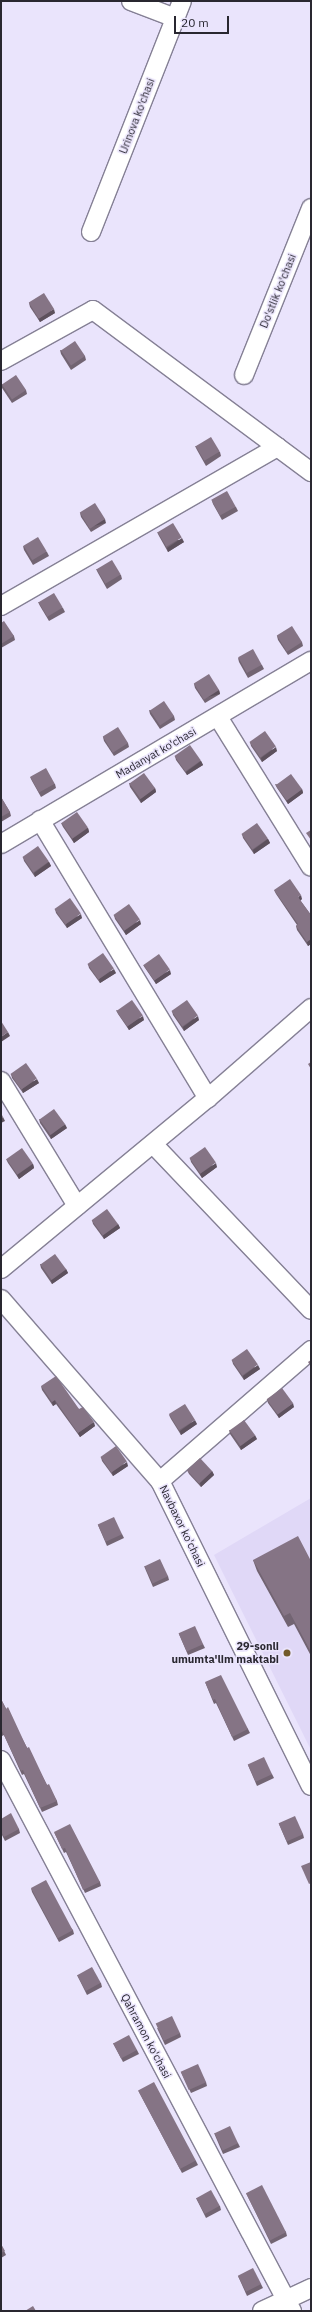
<!DOCTYPE html>
<html>
<head>
<meta charset="utf-8">
<style>
  body { margin:0 }
  #map { position:relative; width:312px; height:2312px; overflow:hidden; background:#eae4fc; font-family:"IBM Plex Sans",sans-serif }
  div>[style] { position:absolute }
  .built>* { inset:0; background:#e0d8f7 }
  .roads { filter:drop-shadow(1px 0 #858095) drop-shadow(-1px 0 #858095) drop-shadow(0 1px #858095) drop-shadow(0 -1px #858095) }
  .street>* { height:18px; margin:-9px; padding:0 9px; transform-origin:9px; border-radius:9px; background:#fff }
  .wall>* { inset:0; background:#726472 }
  .shaded-wall>* { inset:0; background:#5d515d; transform-origin:0 0 }
  .building>* { inset:0; background:#857485; transform-origin:0 0 }
  .dots>* { width:11px; height:11px; translate:-50% -50%; box-sizing:border-box; border:2px solid #eae4fc; border-radius:50% }
  span { translate:-50% -50%; white-space:nowrap; text-align:center; line-height:1.15; -webkit-text-stroke:3px #eae4fc; paint-order:stroke }
  .street-label { font-size:11px; color:#292730 }
  .poi-label { font-size:11px; color:#292730; font-weight:700 }
  .right { translate:-100% -50%; text-align:right }
  .frame { position:absolute; inset:0; border:2px solid #292730; pointer-events:none }
  .scale { position:absolute; left:174px; top:16px; width:55px; height:18px; box-sizing:border-box; border:2px solid #292730; border-top:0; padding-left:5px; font-size:12px; line-height:14px; white-space:nowrap; color:#292730; -webkit-text-stroke:3px #eae4fc; paint-order:stroke }
</style>
</head>
<body>
<div id="map">
  <div class="built">
    <div style="clip-path:polygon(311px 1498px,311px 1750px,214px 1555px)"></div>
  </div>
  <div class="roads">
    <div class="street">
      <div style="left:131px;top:1px;width:47px;rotate:21.1deg"></div>
      <div style="left:91px;top:232px;width:248px;rotate:-68.5deg"></div>
      <div style="left:1px;top:361px;width:105px;rotate:-29deg"></div>
      <div style="left:93px;top:310px;width:272px;rotate:36.6deg"></div>
      <div style="left:244px;top:375px;width:180px;rotate:-68.1deg"></div>
      <div style="left:1px;top:606px;width:319px;rotate:-29.9deg"></div>
      <div style="left:218px;top:717px;width:176px;rotate:58.2deg"></div>
      <div style="left:40px;top:820px;width:325px;rotate:58.9deg"></div>
      <div style="left:1px;top:844px;width:360px;rotate:-30.6deg"></div>
      <div style="left:1px;top:1081px;width:146px;rotate:58.7deg"></div>
      <div style="left:153px;top:1144px;width:229px;rotate:46.4deg"></div>
      <div style="left:1px;top:1269px;width:268px;rotate:-39.6deg"></div>
      <div style="left:208px;top:1098px;width:137px;rotate:-41.1deg"></div>
      <div style="left:1px;top:1299px;width:242px;rotate:48.9deg"></div>
      <div style="left:160px;top:1481px;width:340px;rotate:63.7deg"></div>
      <div style="left:160px;top:1481px;width:200px;rotate:-40.9deg"></div>
      <div style="left:1px;top:1760px;width:623px;rotate:62.16deg"></div>
      <div style="left:262px;top:2311px;width:54px;rotate:-25.1deg"></div>
    </div>
  </div>
  <div class="wall">
    <div style="clip-path:polygon(29px 303px,55px 313px,40px 322px,30px 307px)"></div>
    <div style="clip-path:polygon(60px 350px,85px 356px,86px 360px,71px 370px,61px 354px)"></div>
    <div style="clip-path:polygon(1px 384px,26px 390px,27px 394px,12px 403px,2px 388px)"></div>
    <div style="clip-path:polygon(195px 446px,220px 452px,221px 456px,206px 466px,197px 450px)"></div>
    <div style="clip-path:polygon(212px 501px,236px 507px,238px 511px,222px 520px,213px 504px)"></div>
    <div style="clip-path:polygon(80px 513px,106px 523px,91px 532px,81px 517px)"></div>
    <div style="clip-path:polygon(157px 532px,184px 542px,168px 552px,159px 536px)"></div>
    <div style="clip-path:polygon(23px 546px,47px 552px,49px 556px,33px 565px,24px 550px)"></div>
    <div style="clip-path:polygon(96px 569px,121px 575px,122px 579px,107px 589px,98px 573px)"></div>
    <div style="clip-path:polygon(38px 602px,63px 608px,65px 612px,49px 621px,40px 606px)"></div>
    <div style="clip-path:polygon(1px 623px,14px 636px,15px 640px,1px 648px)"></div>
    <div style="clip-path:polygon(277px 636px,302px 642px,303px 646px,288px 655px,278px 640px)"></div>
    <div style="clip-path:polygon(238px 658px,262px 665px,264px 669px,248px 678px,239px 662px)"></div>
    <div style="clip-path:polygon(194px 684px,219px 690px,220px 694px,205px 703px,195px 688px)"></div>
    <div style="clip-path:polygon(149px 710px,174px 716px,175px 720px,160px 729px,150px 714px)"></div>
    <div style="clip-path:polygon(103px 737px,128px 743px,129px 747px,114px 756px,104px 741px)"></div>
    <div style="clip-path:polygon(250px 742px,277px 751px,262px 762px,251px 746px)"></div>
    <div style="clip-path:polygon(175px 756px,201px 761px,203px 765px,187px 775px,176px 760px)"></div>
    <div style="clip-path:polygon(30px 777px,55px 784px,56px 788px,41px 797px,32px 781px)"></div>
    <div style="clip-path:polygon(129px 783px,155px 788px,156px 792px,141px 803px,130px 787px)"></div>
    <div style="clip-path:polygon(275px 784px,302px 789px,303px 793px,288px 804px,277px 788px)"></div>
    <div style="clip-path:polygon(1px 797px,10px 812px,11px 816px,1px 822px)"></div>
    <div style="clip-path:polygon(61px 823px,88px 828px,89px 832px,74px 843px,63px 827px)"></div>
    <div style="clip-path:polygon(242px 834px,268px 839px,270px 843px,254px 854px,243px 838px)"></div>
    <div style="clip-path:polygon(23px 857px,49px 862px,51px 866px,35px 877px,24px 861px)"></div>
    <div style="clip-path:polygon(274px 890px,302px 899px,300px 900px,311px 915px,311px 944px,308px 946px,297px 930px,296px 926px,297px 925px,276px 894px)"></div>
    <div style="clip-path:polygon(55px 909px,82px 918px,67px 928px,56px 913px)"></div>
    <div style="clip-path:polygon(114px 915px,141px 924px,126px 935px,115px 919px)"></div>
    <div style="clip-path:polygon(88px 964px,116px 973px,100px 983px,89px 968px)"></div>
    <div style="clip-path:polygon(143px 965px,171px 974px,156px 984px,145px 968px)"></div>
    <div style="clip-path:polygon(116px 1010px,144px 1020px,129px 1030px,118px 1014px)"></div>
    <div style="clip-path:polygon(172px 1011px,199px 1020px,184px 1031px,173px 1015px)"></div>
    <div style="clip-path:polygon(11px 1074px,39px 1083px,23px 1093px,12px 1078px)"></div>
    <div style="clip-path:polygon(39px 1119px,67px 1128px,51px 1139px,40px 1123px)"></div>
    <div style="clip-path:polygon(190px 1158px,217px 1167px,202px 1178px,191px 1162px)"></div>
    <div style="clip-path:polygon(6px 1159px,33px 1164px,34px 1168px,19px 1179px,8px 1163px)"></div>
    <div style="clip-path:polygon(92px 1220px,118px 1224px,120px 1228px,104px 1239px,93px 1224px)"></div>
    <div style="clip-path:polygon(40px 1264px,66px 1269px,68px 1273px,52px 1284px,41px 1268px)"></div>
    <div style="clip-path:polygon(232px 1360px,260px 1369px,244px 1380px,233px 1364px)"></div>
    <div style="clip-path:polygon(41px 1386px,79px 1409px,95px 1426px,80px 1437px,56px 1404px,53px 1406px,42px 1390px)"></div>
    <div style="clip-path:polygon(267px 1399px,294px 1407px,279px 1418px,268px 1403px)"></div>
    <div style="clip-path:polygon(169px 1415px,197px 1424px,181px 1435px,171px 1419px)"></div>
    <div style="clip-path:polygon(229px 1430px,257px 1439px,241px 1450px,230px 1434px)"></div>
    <div style="clip-path:polygon(101px 1457px,128px 1466px,113px 1476px,102px 1461px)"></div>
    <div style="clip-path:polygon(187px 1470px,212px 1471px,214px 1475px,201px 1487px,189px 1474px)"></div>
    <div style="clip-path:polygon(98px 1525px,122px 1534px,124px 1538px,107px 1546px)"></div>
    <div style="clip-path:polygon(253px 1560px,311px 1561px,311px 1656px,294px 1624px,288px 1627px,257px 1571px)"></div>
    <div style="clip-path:polygon(144px 1566px,168px 1576px,169px 1580px,153px 1587px)"></div>
    <div style="clip-path:polygon(179px 1634px,203px 1644px,205px 1648px,188px 1655px)"></div>
    <div style="clip-path:polygon(205px 1682px,248px 1729px,250px 1733px,234px 1741px,216px 1703px,214px 1704px)"></div>
    <div style="clip-path:polygon(1px 1699px,47px 1785px,57px 1801px,58px 1805px,42px 1812px,24px 1774px,22px 1775px,4px 1735px,2px 1736px,1px 1735px)"></div>
    <div style="clip-path:polygon(248px 1765px,272px 1774px,274px 1778px,257px 1786px)"></div>
    <div style="clip-path:polygon(1px 1819px,19px 1829px,20px 1833px,5px 1841px,1px 1833px)"></div>
    <div style="clip-path:polygon(279px 1824px,303px 1834px,304px 1838px,288px 1845px)"></div>
    <div style="clip-path:polygon(54px 1832px,100px 1882px,101px 1886px,85px 1893px,66px 1852px,64px 1853px)"></div>
    <div style="clip-path:polygon(31px 1888px,73px 1930px,74px 1934px,59px 1942px,32px 1892px)"></div>
    <div style="clip-path:polygon(77px 1975px,101px 1983px,102px 1987px,87px 1995px)"></div>
    <div style="clip-path:polygon(157px 2028px,180px 2033px,181px 2037px,165px 2045px)"></div>
    <div style="clip-path:polygon(113px 2043px,137px 2050px,139px 2054px,123px 2062px)"></div>
    <div style="clip-path:polygon(181px 2072px,206px 2082px,207px 2086px,191px 2093px)"></div>
    <div style="clip-path:polygon(138px 2090px,196px 2161px,198px 2165px,182px 2173px,140px 2094px)"></div>
    <div style="clip-path:polygon(214px 2133px,238px 2143px,240px 2147px,223px 2154px)"></div>
    <div style="clip-path:polygon(246px 2193px,286px 2232px,287px 2236px,271px 2244px)"></div>
    <div style="clip-path:polygon(196px 2198px,220px 2206px,221px 2210px,206px 2218px)"></div>
    <div style="clip-path:polygon(1px 2244px,6px 2255px,1px 2258px)"></div>
    <div style="clip-path:polygon(238px 2276px,261px 2284px,263px 2288px,247px 2296px)"></div>
  </div>
  <div class="shaded-wall">
    <div style="clip-path:polygon(54px 309px,55px 313px,40px 322px,38px 318px)"></div>
    <div style="left:105px;top:519px;width:4px;height:17px;rotate:76deg"></div>
    <div style="clip-path:polygon(182px 538px,184px 542px,168px 552px,167px 548px)"></div>
    <div style="left:219px;top:690px;width:4px;height:17px;rotate:76deg"></div>
    <div style="clip-path:polygon(276px 747px,277px 751px,262px 762px,261px 758px)"></div>
    <div style="clip-path:polygon(201px 761px,203px 765px,187px 775px,186px 772px)"></div>
    <div style="clip-path:polygon(155px 788px,156px 792px,141px 803px,140px 799px)"></div>
    <div style="clip-path:polygon(302px 789px,303px 793px,288px 804px,286px 800px)"></div>
    <div style="clip-path:polygon(88px 828px,89px 832px,74px 843px,72px 839px)"></div>
    <div style="clip-path:polygon(268px 839px,270px 843px,254px 854px,253px 850px)"></div>
    <div style="clip-path:polygon(49px 862px,51px 866px,35px 877px,34px 873px)"></div>
    <div style="clip-path:polygon(301px 895px,302px 899px,300px 901px,298px 897px)"></div>
    <div style="clip-path:polygon(81px 914px,82px 918px,67px 928px,66px 924px)"></div>
    <div style="clip-path:polygon(140px 920px,141px 924px,126px 935px,124px 931px)"></div>
    <div style="clip-path:polygon(311px 939px,311px 944px,308px 946px,307px 942px)"></div>
    <div style="clip-path:polygon(114px 969px,116px 973px,100px 983px,99px 979px)"></div>
    <div style="clip-path:polygon(170px 970px,171px 974px,156px 984px,154px 980px)"></div>
    <div style="clip-path:polygon(143px 1016px,144px 1020px,129px 1030px,127px 1026px)"></div>
    <div style="clip-path:polygon(198px 1016px,199px 1020px,184px 1031px,183px 1027px)"></div>
    <div style="clip-path:polygon(8px 1032px,10px 1036px,1px 1042px,1px 1037px)"></div>
    <div style="clip-path:polygon(37px 1079px,39px 1083px,23px 1093px,22px 1089px)"></div>
    <div style="clip-path:polygon(3px 1117px,5px 1121px,1px 1123px,1px 1118px)"></div>
    <div style="clip-path:polygon(65px 1124px,67px 1128px,51px 1139px,50px 1135px)"></div>
    <div style="clip-path:polygon(216px 1163px,217px 1167px,202px 1178px,200px 1174px)"></div>
    <div style="clip-path:polygon(33px 1164px,34px 1168px,19px 1179px,17px 1175px)"></div>
    <div style="clip-path:polygon(118px 1224px,120px 1228px,104px 1239px,103px 1235px)"></div>
    <div style="clip-path:polygon(66px 1269px,68px 1273px,52px 1284px,51px 1280px)"></div>
    <div style="clip-path:polygon(258px 1365px,260px 1369px,244px 1380px,243px 1376px)"></div>
    <div style="clip-path:polygon(55px 1400px,56px 1404px,53px 1406px,52px 1402px)"></div>
    <div style="clip-path:polygon(293px 1403px,294px 1407px,279px 1418px,277px 1414px)"></div>
    <div style="clip-path:polygon(195px 1420px,197px 1424px,181px 1435px,180px 1431px)"></div>
    <div style="clip-path:polygon(94px 1422px,95px 1426px,80px 1437px,78px 1433px)"></div>
    <div style="clip-path:polygon(255px 1435px,257px 1439px,241px 1450px,240px 1446px)"></div>
    <div style="clip-path:polygon(127px 1462px,128px 1466px,113px 1476px,112px 1472px)"></div>
    <div style="clip-path:polygon(212px 1471px,214px 1475px,201px 1487px,200px 1483px)"></div>
  </div>
  <div class="building">
    <div style="left:44px;top:293px;width:19px;height:18px;rotate:58deg"></div>
    <div style="left:75px;top:341px;width:18px;height:17px;rotate:56deg"></div>
    <div style="left:16px;top:375px;width:18px;height:17px;rotate:56deg"></div>
    <div style="left:211px;top:437px;width:17px;height:18px;rotate:59deg"></div>
    <div style="left:227px;top:491px;width:18px;height:18px;rotate:61deg"></div>
    <div style="left:95px;top:503px;width:19px;height:18px;rotate:58deg"></div>
    <div style="left:173px;top:523px;width:17px;height:18px;rotate:59deg"></div>
    <div style="left:38px;top:537px;width:17px;height:17px;rotate:59deg"></div>
    <div style="left:112px;top:560px;width:17px;height:18px;rotate:59deg"></div>
    <div style="left:54px;top:593px;width:17px;height:18px;rotate:59deg"></div>
    <div style="clip-path:polygon(4px 621px,14px 636px,1px 644px,1px 623px)"></div>
    <div style="left:292px;top:626px;width:19px;height:18px;rotate:58deg"></div>
    <div style="left:253px;top:649px;width:18px;height:17px;rotate:61deg"></div>
    <div style="left:209px;top:674px;width:19px;height:18px;rotate:58deg"></div>
    <div style="left:164px;top:701px;width:18px;height:17px;rotate:56deg"></div>
    <div style="left:118px;top:727px;width:19px;height:18px;rotate:58deg"></div>
    <div style="left:265px;top:731px;width:19px;height:19px;rotate:55deg"></div>
    <div style="left:190px;top:745px;width:19px;height:19px;rotate:55deg"></div>
    <div style="left:46px;top:768px;width:18px;height:18px;rotate:61deg"></div>
    <div style="left:144px;top:773px;width:19px;height:18px;rotate:54deg"></div>
    <div style="left:291px;top:774px;width:19px;height:19px;rotate:54deg"></div>
    <div style="clip-path:polygon(1px 797px,10px 812px,1px 817px)"></div>
    <div style="left:77px;top:812px;width:19px;height:19px;rotate:55deg"></div>
    <div style="left:257px;top:823px;width:19px;height:19px;rotate:55deg"></div>
    <div style="clip-path:polygon(311px 830px,311px 840px,306px 833px)"></div>
    <div style="left:38px;top:846px;width:19px;height:19px;rotate:55deg"></div>
    <div style="clip-path:polygon(290px 879px,301px 895px,298px 897px,311px 915px,311px 939px,307px 942px,296px 926px,298px 924px,274px 890px)"></div>
    <div style="left:70px;top:898px;width:19px;height:19px;rotate:55deg"></div>
    <div style="left:129px;top:904px;width:19px;height:19px;rotate:55deg"></div>
    <div style="left:103px;top:953px;width:19px;height:19px;rotate:55deg"></div>
    <div style="left:159px;top:954px;width:19px;height:19px;rotate:55deg"></div>
    <div style="left:132px;top:1000px;width:19px;height:19px;rotate:55deg"></div>
    <div style="left:187px;top:1000px;width:19px;height:19px;rotate:55deg"></div>
    <div style="clip-path:polygon(1px 1021px,8px 1032px,1px 1037px)"></div>
    <div style="clip-path:polygon(311px 1062px,311px 1069px,308px 1064px)"></div>
    <div style="left:26px;top:1063px;width:19px;height:19px;rotate:55deg"></div>
    <div style="left:54px;top:1109px;width:19px;height:18px;rotate:54deg"></div>
    <div style="clip-path:polygon(1px 1113px,3px 1117px,1px 1118px)"></div>
    <div style="left:205px;top:1147px;width:19px;height:19px;rotate:55deg"></div>
    <div style="left:22px;top:1148px;width:19px;height:19px;rotate:55deg"></div>
    <div style="left:107px;top:1209px;width:19px;height:19px;rotate:54deg"></div>
    <div style="left:55px;top:1254px;width:19px;height:18px;rotate:54deg"></div>
    <div style="left:247px;top:1349px;width:19px;height:19px;rotate:55deg"></div>
    <div style="clip-path:polygon(311px 1360px,311px 1367px,308px 1362px)"></div>
    <div style="clip-path:polygon(56px 1376px,79px 1409px,83px 1407px,94px 1422px,78px 1433px,55px 1400px,52px 1402px,41px 1386px)"></div>
    <div style="left:282px;top:1388px;width:19px;height:19px;rotate:54deg"></div>
    <div style="left:185px;top:1404px;width:19px;height:19px;rotate:58deg"></div>
    <div style="left:244px;top:1420px;width:19px;height:18px;rotate:54deg"></div>
    <div style="left:116px;top:1446px;width:19px;height:19px;rotate:55deg"></div>
    <div style="left:200px;top:1458px;width:18px;height:18px;rotate:47deg"></div>
    <div style="left:114px;top:1517px;width:19px;height:18px;rotate:65deg"></div>
    <div style="clip-path:polygon(298px 1536px,311px 1561px,311px 1652px,290px 1613px,284px 1616px,253px 1560px)"></div>
    <div style="left:160px;top:1559px;width:19px;height:17px;rotate:65deg"></div>
    <div style="left:195px;top:1626px;width:20px;height:18px;rotate:66deg"></div>
    <div style="clip-path:polygon(221px 1675px,248px 1729px,232px 1737px,215px 1699px,213px 1700px,205px 1682px)"></div>
    <div style="clip-path:polygon(1px 1699px,6px 1709px,8px 1707px,27px 1748px,29px 1747px,47px 1785px,49px 1784px,57px 1801px,40px 1808px,23px 1770px,21px 1771px,2px 1731px,1px 1732px)"></div>
    <div style="left:264px;top:1757px;width:19px;height:18px;rotate:65deg"></div>
    <div style="clip-path:polygon(11px 1813px,19px 1829px,4px 1837px,1px 1832px,1px 1819px)"></div>
    <div style="left:295px;top:1816px;width:20px;height:18px;rotate:66deg"></div>
    <div style="clip-path:polygon(70px 1824px,100px 1882px,83px 1890px,65px 1848px,62px 1849px,54px 1832px)"></div>
    <div style="clip-path:polygon(311px 1862px,311px 1883px,309px 1884px,301px 1866px)"></div>
    <div style="left:46px;top:1880px;width:57px;height:17px;rotate:62deg"></div>
    <div style="left:92px;top:1967px;width:18px;height:17px;rotate:61deg"></div>
    <div style="left:172px;top:2016px;width:19px;height:18px;rotate:65deg"></div>
    <div style="left:129px;top:2035px;width:17px;height:18px;rotate:62deg"></div>
    <div style="left:198px;top:2064px;width:20px;height:19px;rotate:66deg"></div>
    <div style="left:154px;top:2082px;width:89px;height:18px;rotate:62deg"></div>
    <div style="left:230px;top:2126px;width:19px;height:17px;rotate:65deg"></div>
    <div style="left:262px;top:2185px;width:53px;height:18px;rotate:63deg"></div>
    <div style="left:211px;top:2190px;width:18px;height:17px;rotate:61deg"></div>
    <div style="clip-path:polygon(1px 2244px,5px 2251px,1px 2253px)"></div>
    <div style="left:253px;top:2268px;width:18px;height:17px;rotate:63deg"></div>
    <div style="clip-path:polygon(33px 2306px,36px 2311px,25px 2311px)"></div>
  </div>
  <div class="dots">
    <div style="left:287px;top:1653px;background:#725a2a"></div>
  </div>
  <div class="street-label">
    <span style="left:137px;top:116px;rotate:-69deg">Urinova ko'chasi</span>
    <span style="left:278px;top:291px;rotate:-68deg">Do'stlik ko'chasi</span>
    <span style="left:156px;top:753px;rotate:-30deg">Madanyat ko'chasi</span>
    <span style="left:182px;top:1526px;rotate:64deg">Navbaxor ko'chasi</span>
    <span style="left:146px;top:2036px;rotate:62deg">Qahramon ko'chasi</span>
  </div>
  <div class="poi-label">
    <span class="right" style="left:279px;top:1653px">29-sonli<br>umumta'lim maktabi</span>
  </div>
  <div class="frame"></div>
  <div class="scale">20 m</div>
</div>
</body>
</html>
